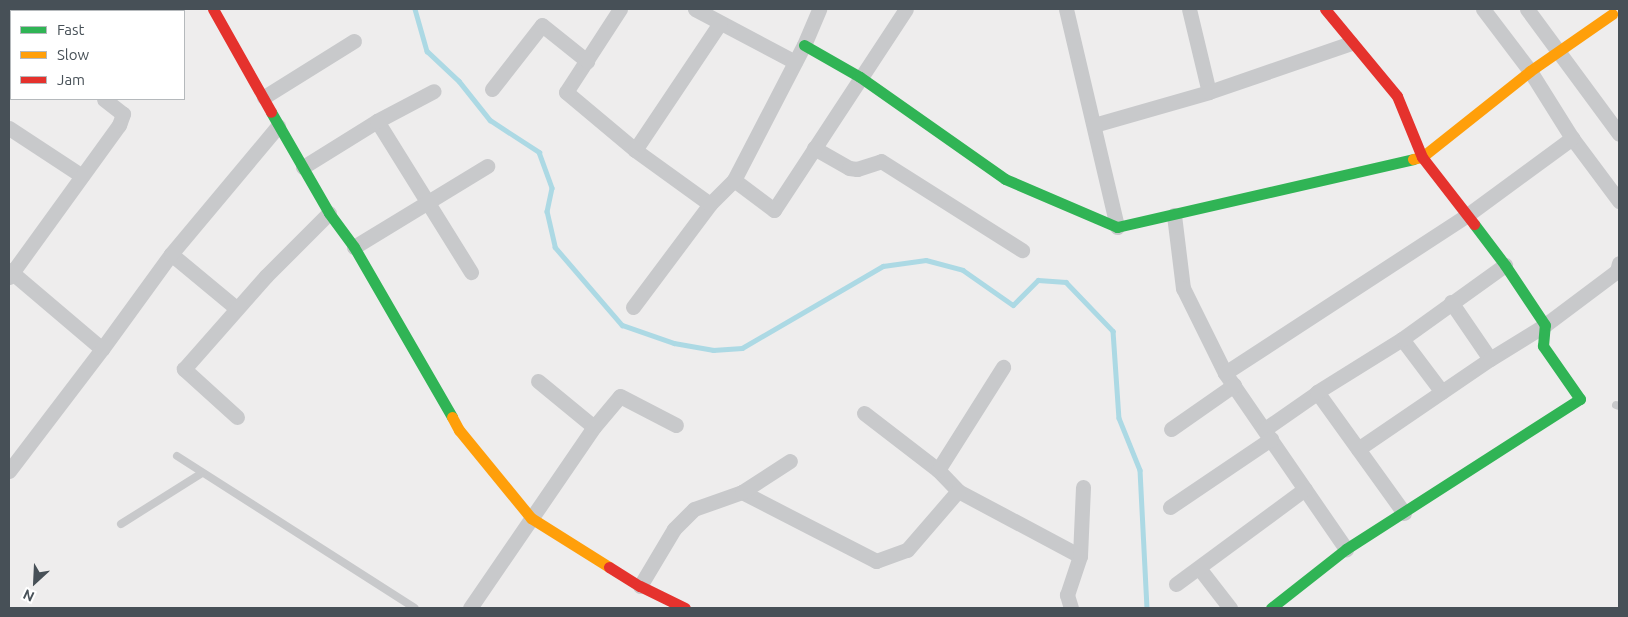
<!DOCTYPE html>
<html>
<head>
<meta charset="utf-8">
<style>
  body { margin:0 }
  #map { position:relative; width:1628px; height:617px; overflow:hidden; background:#eeeded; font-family:Ubuntu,sans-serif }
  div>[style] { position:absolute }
  .stream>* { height:4.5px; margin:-2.25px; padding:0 2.25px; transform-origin:2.25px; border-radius:2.25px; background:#acd9e4 }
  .lane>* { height:8px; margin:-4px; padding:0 4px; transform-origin:4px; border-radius:4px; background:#c8c9cb }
  .street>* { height:15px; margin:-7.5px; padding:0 7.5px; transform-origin:7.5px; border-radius:7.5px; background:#c8c9cb }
  .fast>* { height:11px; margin:-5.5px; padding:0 5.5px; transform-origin:5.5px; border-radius:5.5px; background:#30b455 }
  .slow>* { height:11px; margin:-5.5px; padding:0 5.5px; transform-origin:5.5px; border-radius:5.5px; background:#ff9f0a }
  .jam>* { height:11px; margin:-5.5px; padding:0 5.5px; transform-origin:5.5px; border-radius:5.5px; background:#e5322d }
  span { translate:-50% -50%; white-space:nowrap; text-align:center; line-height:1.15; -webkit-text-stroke:4.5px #fff; paint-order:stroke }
  .frame { position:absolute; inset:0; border:10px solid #475057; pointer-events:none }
  .legend { position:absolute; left:10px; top:10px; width:175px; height:90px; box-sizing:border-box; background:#fff; border:1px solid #b5b9bc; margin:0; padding:6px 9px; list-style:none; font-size:15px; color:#475057 }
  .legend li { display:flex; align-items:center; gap:10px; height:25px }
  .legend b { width:25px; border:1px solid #b5b9bc }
  .north { position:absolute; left:10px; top:557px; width:50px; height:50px; -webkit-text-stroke:4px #fff; paint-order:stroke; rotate:205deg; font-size:14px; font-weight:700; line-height:20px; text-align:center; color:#475057 }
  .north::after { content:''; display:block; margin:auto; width:18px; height:22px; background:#475057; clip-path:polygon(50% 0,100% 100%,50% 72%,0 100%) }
</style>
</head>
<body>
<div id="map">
  <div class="stream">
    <div style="left:415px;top:9px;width:44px;rotate:74.1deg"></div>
    <div style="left:427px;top:51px;width:44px;rotate:43.2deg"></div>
    <div style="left:459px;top:81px;width:50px;rotate:51.5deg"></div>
    <div style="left:490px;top:120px;width:59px;rotate:33.1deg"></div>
    <div style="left:539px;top:152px;width:38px;rotate:70deg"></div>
    <div style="left:552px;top:188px;width:24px;rotate:102deg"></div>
    <div style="left:547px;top:211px;width:37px;rotate:77deg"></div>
    <div style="left:555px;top:247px;width:103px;rotate:49.3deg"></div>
    <div style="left:622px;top:325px;width:55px;rotate:19.1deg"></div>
    <div style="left:674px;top:343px;width:40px;rotate:10deg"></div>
    <div style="left:713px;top:350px;width:29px;rotate:-4deg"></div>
    <div style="left:742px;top:348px;width:163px;rotate:-30.2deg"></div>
    <div style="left:883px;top:266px;width:43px;rotate:-7.9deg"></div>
    <div style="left:926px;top:260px;width:38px;rotate:15deg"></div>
    <div style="left:963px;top:270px;width:61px;rotate:35deg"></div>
    <div style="left:1013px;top:305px;width:35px;rotate:-45deg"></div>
    <div style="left:1038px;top:280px;width:28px;rotate:4deg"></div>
    <div style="left:1066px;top:282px;width:68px;rotate:46.2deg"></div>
    <div style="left:1113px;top:331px;width:87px;rotate:86.1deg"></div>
    <div style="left:1119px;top:418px;width:56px;rotate:68deg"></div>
    <div style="left:1140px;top:470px;width:138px;rotate:87.1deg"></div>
  </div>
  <div class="lane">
    <div style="left:1616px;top:405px;width:3px;rotate:18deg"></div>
    <div style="left:177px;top:456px;width:282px;rotate:32.6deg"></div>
    <div style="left:121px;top:524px;width:96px;rotate:-32.2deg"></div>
  </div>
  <div class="street">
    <div style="left:620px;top:9px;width:99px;rotate:123deg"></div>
    <div style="left:566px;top:92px;width:90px;rotate:40deg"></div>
    <div style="left:635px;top:150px;width:92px;rotate:35.8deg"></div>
    <div style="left:695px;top:9px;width:113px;rotate:27.9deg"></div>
    <div style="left:1066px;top:9px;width:224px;rotate:76.8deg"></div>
    <div style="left:1189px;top:9px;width:85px;rotate:76.5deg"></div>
    <div style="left:1483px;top:9px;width:78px;rotate:52.8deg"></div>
    <div style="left:1530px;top:71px;width:79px;rotate:57.9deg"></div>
    <div style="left:1572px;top:138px;width:79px;rotate:53.3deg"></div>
    <div style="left:1527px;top:9px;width:155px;rotate:53.6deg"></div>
    <div style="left:9px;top:34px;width:3px;rotate:45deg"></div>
    <div style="left:492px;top:89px;width:81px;rotate:-52deg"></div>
    <div style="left:542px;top:25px;width:58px;rotate:38.7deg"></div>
    <div style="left:264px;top:97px;width:106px;rotate:-31.9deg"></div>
    <div style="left:377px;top:121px;width:178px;rotate:58.1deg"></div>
    <div style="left:1094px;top:125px;width:120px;rotate:-16deg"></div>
    <div style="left:1209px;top:92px;width:150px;rotate:-19deg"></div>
    <div style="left:9px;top:128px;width:87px;rotate:33.3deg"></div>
    <div style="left:814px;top:148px;width:40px;rotate:29.7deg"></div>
    <div style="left:849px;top:168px;width:8px;rotate:7deg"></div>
    <div style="left:857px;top:169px;width:25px;rotate:-18deg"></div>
    <div style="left:881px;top:161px;width:167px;rotate:32.3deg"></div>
    <div style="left:635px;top:150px;width:153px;rotate:-56.2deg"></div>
    <div style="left:303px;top:167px;width:87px;rotate:-31.9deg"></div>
    <div style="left:377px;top:121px;width:64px;rotate:-27.8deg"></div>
    <div style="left:734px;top:180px;width:50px;rotate:36.9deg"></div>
    <div style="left:774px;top:210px;width:240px;rotate:-56.7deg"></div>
    <div style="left:1174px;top:215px;width:74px;rotate:83deg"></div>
    <div style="left:1183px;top:288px;width:95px;rotate:63.7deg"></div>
    <div style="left:1225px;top:373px;width:214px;rotate:55.5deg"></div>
    <div style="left:354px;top:247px;width:156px;rotate:-31.3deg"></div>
    <div style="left:171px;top:254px;width:85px;rotate:39.7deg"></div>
    <div style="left:9px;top:270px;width:122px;rotate:40.3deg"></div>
    <div style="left:9px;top:277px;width:188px;rotate:-54.1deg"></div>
    <div style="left:119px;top:125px;width:12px;rotate:-70deg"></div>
    <div style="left:123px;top:114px;width:24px;rotate:-142deg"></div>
    <div style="left:1451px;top:302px;width:69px;rotate:55.6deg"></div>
    <div style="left:633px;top:307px;width:129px;rotate:-53.2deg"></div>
    <div style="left:710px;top:204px;width:34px;rotate:-45deg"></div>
    <div style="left:734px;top:180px;width:152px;rotate:-62.6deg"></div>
    <div style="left:804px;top:45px;width:39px;rotate:-67deg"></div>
    <div style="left:1402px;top:339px;width:66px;rotate:53deg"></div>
    <div style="left:1225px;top:373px;width:288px;rotate:-33.1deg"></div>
    <div style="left:1466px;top:216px;width:132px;rotate:-36.3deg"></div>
    <div style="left:538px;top:381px;width:72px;rotate:39.4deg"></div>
    <div style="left:864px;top:413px;width:93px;rotate:37.6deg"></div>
    <div style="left:938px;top:470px;width:29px;rotate:46deg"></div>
    <div style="left:958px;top:491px;width:138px;rotate:28deg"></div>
    <div style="left:237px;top:417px;width:72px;rotate:-137.8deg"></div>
    <div style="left:184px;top:369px;width:124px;rotate:-48.6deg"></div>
    <div style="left:266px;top:276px;width:89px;rotate:-45deg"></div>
    <div style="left:1171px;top:429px;width:77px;rotate:-34.9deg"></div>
    <div style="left:1265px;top:429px;width:65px;rotate:-34.9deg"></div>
    <div style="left:1358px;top:449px;width:160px;rotate:-34.3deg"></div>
    <div style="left:1490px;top:359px;width:65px;rotate:-31.7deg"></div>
    <div style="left:1545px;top:325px;width:90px;rotate:-36.9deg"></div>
    <div style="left:1617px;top:271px;width:8px;rotate:-76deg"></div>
    <div style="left:938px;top:470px;width:122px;rotate:-57.7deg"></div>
    <div style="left:9px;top:471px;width:153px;rotate:-52.7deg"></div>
    <div style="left:102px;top:349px;width:117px;rotate:-54deg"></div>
    <div style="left:171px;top:254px;width:167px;rotate:-50.1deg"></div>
    <div style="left:742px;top:492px;width:151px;rotate:27.2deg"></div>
    <div style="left:876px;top:561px;width:33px;rotate:-20deg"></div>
    <div style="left:907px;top:550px;width:78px;rotate:-49.2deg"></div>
    <div style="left:1170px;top:507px;width:122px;rotate:-34deg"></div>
    <div style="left:1404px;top:513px;width:149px;rotate:-125.7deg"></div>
    <div style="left:1317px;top:392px;width:100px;rotate:-31.9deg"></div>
    <div style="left:1402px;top:339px;width:127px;rotate:-35.7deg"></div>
    <div style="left:1199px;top:568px;width:51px;rotate:52.2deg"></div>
    <div style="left:1176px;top:584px;width:160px;rotate:-36.4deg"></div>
    <div style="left:640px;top:586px;width:66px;rotate:-59.2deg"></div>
    <div style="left:674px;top:529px;width:28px;rotate:-45deg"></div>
    <div style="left:694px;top:509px;width:51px;rotate:-19.5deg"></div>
    <div style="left:742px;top:492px;width:57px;rotate:-32.9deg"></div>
    <div style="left:470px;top:608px;width:219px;rotate:-55.6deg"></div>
    <div style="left:594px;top:427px;width:40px;rotate:-50deg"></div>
    <div style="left:620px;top:396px;width:63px;rotate:27.4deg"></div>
    <div style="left:1071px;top:608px;width:14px;rotate:-107deg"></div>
    <div style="left:1067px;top:595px;width:41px;rotate:-71.6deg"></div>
    <div style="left:1080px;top:556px;width:69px;rotate:-87.5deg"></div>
  </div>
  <div class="fast">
    <div style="left:804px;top:45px;width:64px;rotate:29.7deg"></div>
    <div style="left:860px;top:77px;width:177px;rotate:35.1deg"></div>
    <div style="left:1005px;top:179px;width:122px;rotate:23.2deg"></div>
    <div style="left:1117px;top:227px;width:304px;rotate:-12.9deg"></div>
    <div style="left:271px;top:112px;width:116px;rotate:60.1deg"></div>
    <div style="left:329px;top:213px;width:42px;rotate:53.7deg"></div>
    <div style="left:354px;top:247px;width:196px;rotate:60deg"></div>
    <div style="left:1271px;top:608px;width:95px;rotate:-38.2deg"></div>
    <div style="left:1346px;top:549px;width:278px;rotate:-32.7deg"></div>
    <div style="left:1580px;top:399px;width:65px;rotate:-124.9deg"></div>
    <div style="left:1543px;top:346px;width:21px;rotate:-85deg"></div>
    <div style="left:1545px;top:325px;width:72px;rotate:-123.7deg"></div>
    <div style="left:1505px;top:265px;width:51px;rotate:-127.1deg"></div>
  </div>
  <div class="slow">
    <div style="left:1413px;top:159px;width:9px;rotate:-13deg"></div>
    <div style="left:1422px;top:157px;width:138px;rotate:-38.5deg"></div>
    <div style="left:1530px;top:71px;width:100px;rotate:-34.8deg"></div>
    <div style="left:452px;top:417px;width:15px;rotate:62deg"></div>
    <div style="left:459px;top:430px;width:114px;rotate:50.7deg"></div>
    <div style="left:531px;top:518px;width:92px;rotate:32.1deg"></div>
  </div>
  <div class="jam">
    <div style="left:213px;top:9px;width:118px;rotate:60.6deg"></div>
    <div style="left:1325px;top:9px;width:113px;rotate:50.4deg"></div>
    <div style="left:1397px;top:96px;width:66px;rotate:67.7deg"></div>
    <div style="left:1422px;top:157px;width:85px;rotate:52.2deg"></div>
    <div style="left:609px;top:567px;width:36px;rotate:32deg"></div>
    <div style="left:640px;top:586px;width:50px;rotate:26.1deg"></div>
  </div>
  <div class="frame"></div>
  <ul class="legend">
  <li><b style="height:6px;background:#30b455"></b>Fast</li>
  <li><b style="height:6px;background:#ff9f0a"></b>Slow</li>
  <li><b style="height:6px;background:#e5322d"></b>Jam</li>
  </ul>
  <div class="north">N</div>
</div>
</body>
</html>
